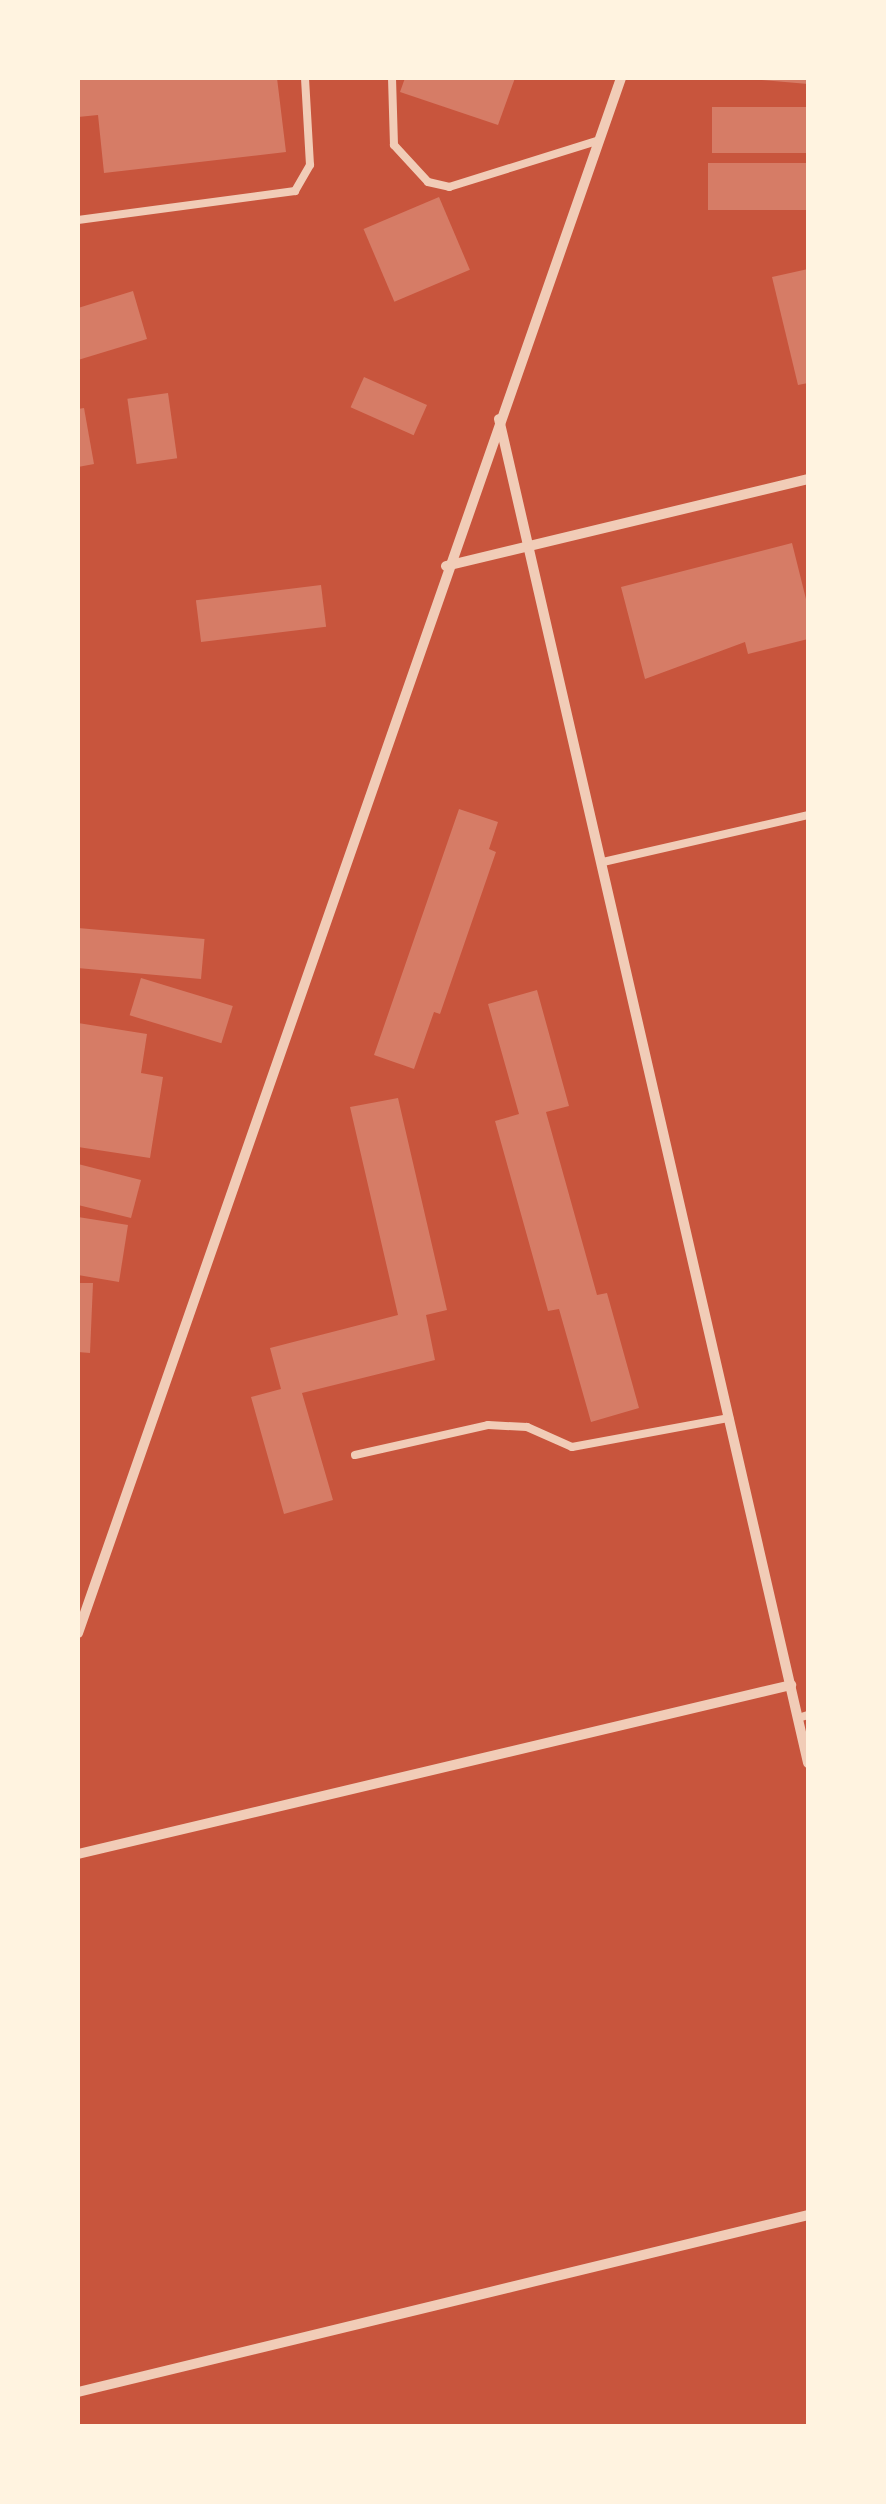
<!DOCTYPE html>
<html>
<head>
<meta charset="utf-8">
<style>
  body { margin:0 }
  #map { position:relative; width:886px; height:2504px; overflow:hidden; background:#c8553d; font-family:"Alegreya Sans",sans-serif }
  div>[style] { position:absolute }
  .building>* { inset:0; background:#d67c66; transform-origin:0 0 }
  .service>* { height:8px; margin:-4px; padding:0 4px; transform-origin:4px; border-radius:4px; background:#f1ccb7 }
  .minor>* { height:10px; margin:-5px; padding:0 5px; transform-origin:5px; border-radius:5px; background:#f1ccb7 }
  span { translate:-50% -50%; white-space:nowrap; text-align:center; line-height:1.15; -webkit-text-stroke:8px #fff3e0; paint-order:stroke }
  .frame { position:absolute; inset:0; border:80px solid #fff3e0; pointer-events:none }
</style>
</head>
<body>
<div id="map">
  <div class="building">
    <div style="clip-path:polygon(78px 78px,277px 78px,286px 152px,104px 173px,98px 115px,78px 117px)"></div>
    <div style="clip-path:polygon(405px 78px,515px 78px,498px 125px,400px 92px)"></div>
    <div style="clip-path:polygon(762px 78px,808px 78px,808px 84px,762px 80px)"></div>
    <div style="left:808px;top:107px;width:46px;height:96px;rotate:90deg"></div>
    <div style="left:808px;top:163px;width:47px;height:100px;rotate:90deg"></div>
    <div style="left:439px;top:197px;width:79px;height:82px;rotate:67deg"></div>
    <div style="clip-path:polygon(808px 269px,808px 383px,798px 385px,772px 277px)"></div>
    <div style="clip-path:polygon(133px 291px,147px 339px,78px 360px,78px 308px)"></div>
    <div style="left:364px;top:377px;width:69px;height:33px;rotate:24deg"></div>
    <div style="left:168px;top:393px;width:66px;height:41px;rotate:82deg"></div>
    <div style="clip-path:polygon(84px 408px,94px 464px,78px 467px,78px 409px)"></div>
    <div style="clip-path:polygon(792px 543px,808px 607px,808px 639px,748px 654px,745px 642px,645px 679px,621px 587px)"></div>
    <div style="left:321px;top:585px;width:42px;height:126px;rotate:83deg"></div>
    <div style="clip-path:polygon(459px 809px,498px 822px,489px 849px,496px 852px,440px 1014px,434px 1012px,414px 1069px,374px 1055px)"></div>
    <div style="left:78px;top:928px;width:127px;height:40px;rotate:5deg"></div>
    <div style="left:141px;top:978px;width:96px;height:39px;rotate:17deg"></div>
    <div style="clip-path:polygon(537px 990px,569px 1106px,546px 1112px,597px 1295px,607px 1293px,639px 1408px,591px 1422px,559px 1309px,548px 1311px,495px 1121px,519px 1114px,488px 1004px)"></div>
    <div style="clip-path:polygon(78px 1023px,147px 1034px,141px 1073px,163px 1077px,150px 1158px,78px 1147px)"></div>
    <div style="clip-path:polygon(398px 1098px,447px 1310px,426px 1315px,435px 1360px,302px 1393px,333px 1500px,284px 1514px,251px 1397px,281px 1389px,270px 1348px,398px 1315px,350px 1107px)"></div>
    <div style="clip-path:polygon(78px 1164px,141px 1180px,131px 1218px,78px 1205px)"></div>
    <div style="clip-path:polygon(78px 1217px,128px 1225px,119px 1282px,78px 1275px)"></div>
    <div style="clip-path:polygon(78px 1283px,93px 1283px,90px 1353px,78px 1352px)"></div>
  </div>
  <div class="service">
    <div style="left:392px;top:78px;width:67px;rotate:88.3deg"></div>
    <div style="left:394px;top:145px;width:50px;rotate:47.4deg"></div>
    <div style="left:428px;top:182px;width:22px;rotate:13deg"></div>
    <div style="left:449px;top:187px;width:155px;rotate:-17.3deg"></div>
    <div style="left:78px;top:220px;width:219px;rotate:-7.6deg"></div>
    <div style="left:295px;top:191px;width:30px;rotate:-60deg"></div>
    <div style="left:310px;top:165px;width:87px;rotate:-93.3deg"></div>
    <div style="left:603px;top:862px;width:210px;rotate:-12.9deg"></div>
    <div style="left:355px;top:1455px;width:136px;rotate:-12.7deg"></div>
    <div style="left:488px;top:1425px;width:39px;rotate:3deg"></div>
    <div style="left:527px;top:1427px;width:49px;rotate:24deg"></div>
    <div style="left:572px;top:1447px;width:160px;rotate:-10.5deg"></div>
    <div style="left:798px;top:1718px;width:10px;rotate:-17deg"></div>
  </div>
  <div class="minor">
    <div style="left:499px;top:419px;width:1379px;rotate:77.05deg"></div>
    <div style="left:446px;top:566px;width:372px;rotate:-13.5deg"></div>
    <div style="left:78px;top:1633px;width:1647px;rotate:-70.75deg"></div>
    <div style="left:78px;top:1854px;width:733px;rotate:-13.33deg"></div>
    <div style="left:78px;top:2392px;width:751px;rotate:-13.63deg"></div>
  </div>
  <div class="frame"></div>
</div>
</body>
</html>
